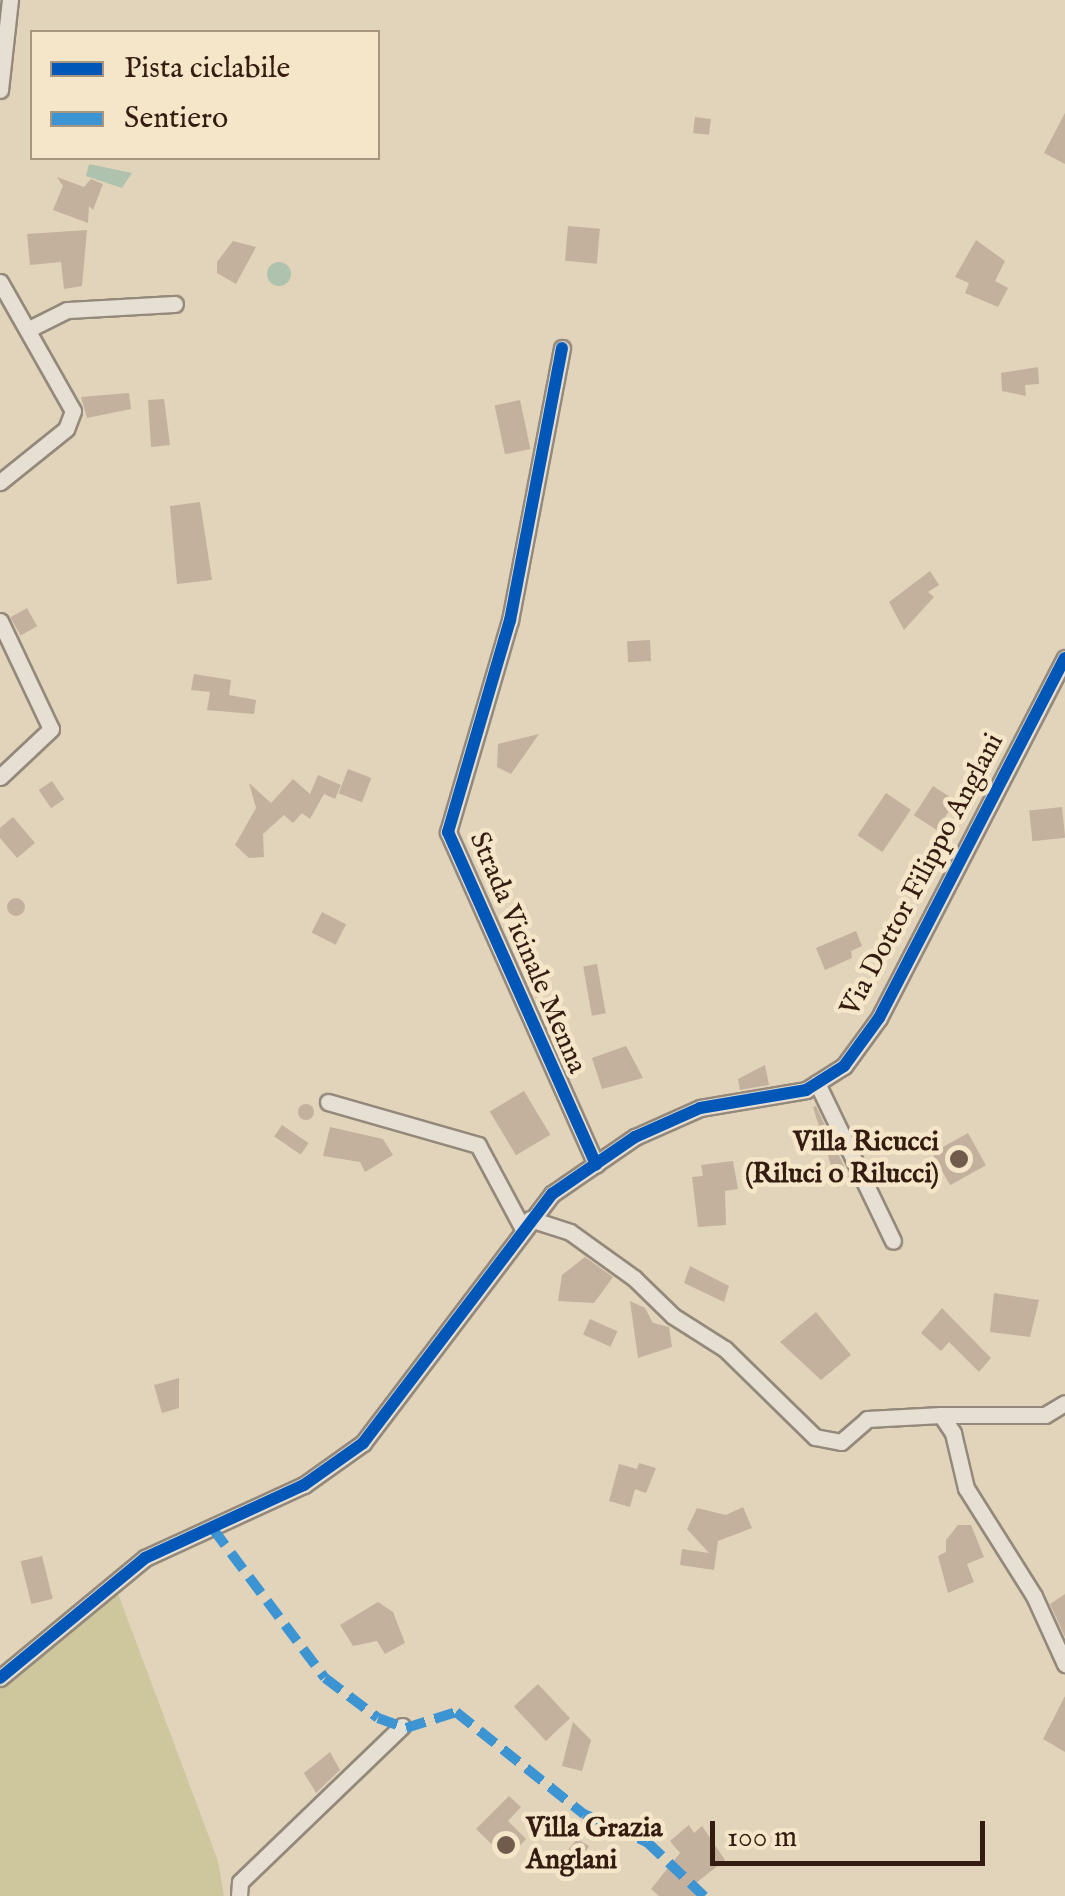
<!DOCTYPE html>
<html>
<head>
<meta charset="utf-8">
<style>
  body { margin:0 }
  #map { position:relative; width:1065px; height:1896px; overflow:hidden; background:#e1d4bb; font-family:"IM FELL English",serif }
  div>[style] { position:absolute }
  .green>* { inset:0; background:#cec79e }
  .water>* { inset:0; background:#afc2ae }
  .round { border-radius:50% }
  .building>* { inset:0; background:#c3b19d; transform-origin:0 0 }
  .roads { filter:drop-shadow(2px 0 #94897a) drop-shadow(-2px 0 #94897a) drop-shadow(0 2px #94897a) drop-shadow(0 -2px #94897a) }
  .street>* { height:15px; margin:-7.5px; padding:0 7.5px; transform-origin:7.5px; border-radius:7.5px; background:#e6dfd3 }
  .quiet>* { height:10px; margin-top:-5px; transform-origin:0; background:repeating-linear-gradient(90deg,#3d94d3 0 20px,transparent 0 30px) }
  .cycleway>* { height:12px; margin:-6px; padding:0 6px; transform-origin:6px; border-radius:6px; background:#0057b8 }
  .dots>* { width:28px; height:28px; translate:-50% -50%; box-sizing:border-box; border:5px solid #f5e6c9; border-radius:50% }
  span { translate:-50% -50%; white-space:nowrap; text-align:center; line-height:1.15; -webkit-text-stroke:9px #f5e6c9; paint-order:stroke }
  .street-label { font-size:28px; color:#341c10 }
  .poi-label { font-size:28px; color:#341c10; font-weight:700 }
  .right { translate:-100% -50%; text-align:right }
  .left { translate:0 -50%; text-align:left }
  .legend { position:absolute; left:30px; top:30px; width:350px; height:130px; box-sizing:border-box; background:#f5e6c9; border:2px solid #a8957f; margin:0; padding:12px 18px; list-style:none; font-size:30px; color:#341c10 }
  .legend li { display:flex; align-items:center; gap:20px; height:50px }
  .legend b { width:50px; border:2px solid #a8957f }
  .scale { position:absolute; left:710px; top:1821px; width:275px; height:45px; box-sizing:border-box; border:5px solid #341c10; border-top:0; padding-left:12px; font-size:30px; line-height:35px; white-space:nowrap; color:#341c10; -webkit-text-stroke:8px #f5e6c9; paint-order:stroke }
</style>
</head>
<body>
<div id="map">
  <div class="green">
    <div style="clip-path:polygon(117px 1591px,218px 1861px,224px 1896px,0 1896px,0 1688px)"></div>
  </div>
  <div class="water">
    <div style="clip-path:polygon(89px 164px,132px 173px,122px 188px,86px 176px)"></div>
    <div class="round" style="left:267px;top:262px;width:24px;height:24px"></div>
  </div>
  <div class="building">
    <div style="clip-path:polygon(1065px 113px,1065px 164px,1044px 153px)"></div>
    <div style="left:695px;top:117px;width:16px;height:16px;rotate:7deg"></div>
    <div style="clip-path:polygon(57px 177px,84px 187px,91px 179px,103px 184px,93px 210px,89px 206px,88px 223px,53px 210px,63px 186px)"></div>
    <div style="left:568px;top:226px;width:32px;height:35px;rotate:5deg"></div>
    <div style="clip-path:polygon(87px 230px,82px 286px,64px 289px,61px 262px,30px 265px,27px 234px)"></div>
    <div style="clip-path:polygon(976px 240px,1005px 261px,995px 281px,1008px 288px,998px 307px,965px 293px,969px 283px,955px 277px)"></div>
    <div style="clip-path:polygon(233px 241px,256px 247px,236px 284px,217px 273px,217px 262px)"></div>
    <div style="clip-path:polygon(1038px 367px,1039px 384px,1025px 385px,1026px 396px,1002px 391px,1001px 373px)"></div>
    <div style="clip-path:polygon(129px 393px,131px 409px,87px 418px,81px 397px)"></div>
    <div style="clip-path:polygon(164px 399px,170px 445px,151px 447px,148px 400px)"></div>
    <div style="left:520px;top:400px;width:50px;height:26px;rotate:78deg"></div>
    <div style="clip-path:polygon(200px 502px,212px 580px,177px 584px,170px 506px)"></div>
    <div style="clip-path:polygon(930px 571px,939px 585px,928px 592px,934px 597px,904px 630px,889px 602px)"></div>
    <div style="left:27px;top:608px;width:21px;height:19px;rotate:61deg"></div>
    <div style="left:650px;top:640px;width:21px;height:23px;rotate:87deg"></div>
    <div style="clip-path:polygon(194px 674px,231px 680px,229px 695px,256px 700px,254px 714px,207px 710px,210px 692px,191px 690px)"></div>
    <div style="clip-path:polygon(539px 734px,511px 774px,497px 767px,498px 744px)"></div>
    <div style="left:348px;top:769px;width:25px;height:26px;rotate:21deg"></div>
    <div style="clip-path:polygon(318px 775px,341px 785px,335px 799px,324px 794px,310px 819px,302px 813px,293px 823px,284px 815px,263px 834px,264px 857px,249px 858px,235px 845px,256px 808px,249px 783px,271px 803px,293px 779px,310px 794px)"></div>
    <div style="left:52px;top:781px;width:22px;height:16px;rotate:56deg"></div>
    <div style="left:933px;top:786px;width:27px;height:35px;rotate:33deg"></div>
    <div style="left:886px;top:793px;width:30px;height:51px;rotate:34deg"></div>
    <div style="left:1062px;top:807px;width:31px;height:33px;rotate:84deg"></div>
    <div style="clip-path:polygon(13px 817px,35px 843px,17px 858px,0 838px,0 828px)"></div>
    <div class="round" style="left:7px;top:898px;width:18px;height:18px"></div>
    <div style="left:322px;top:912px;width:27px;height:23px;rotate:27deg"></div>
    <div style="clip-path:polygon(856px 931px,862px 946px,851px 951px,852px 958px,825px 970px,816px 948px)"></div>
    <div style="left:597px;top:964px;width:50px;height:14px;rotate:80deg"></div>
    <div style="clip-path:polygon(626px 1046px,643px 1078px,602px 1089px,592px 1058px)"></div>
    <div style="clip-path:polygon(765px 1065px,769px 1085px,740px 1090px,738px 1079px)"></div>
    <div style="left:524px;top:1091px;width:51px;height:40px;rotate:59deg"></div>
    <div class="round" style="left:298px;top:1104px;width:16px;height:16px"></div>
    <div style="clip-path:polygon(816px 1106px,850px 1179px,838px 1188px,813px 1107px)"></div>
    <div style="left:282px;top:1125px;width:32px;height:14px;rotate:34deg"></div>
    <div style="clip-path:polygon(330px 1127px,383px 1139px,393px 1155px,365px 1172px,360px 1162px,323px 1156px)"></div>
    <div style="left:968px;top:1133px;width:37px;height:41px;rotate:61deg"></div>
    <div style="clip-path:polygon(733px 1161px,738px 1189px,725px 1191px,726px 1225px,698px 1227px,692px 1177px,703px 1176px,701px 1165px)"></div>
    <div style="clip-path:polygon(585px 1257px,613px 1277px,594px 1303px,558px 1301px,562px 1275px)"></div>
    <div style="clip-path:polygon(690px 1266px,729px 1286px,724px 1302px,684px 1283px)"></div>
    <div style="clip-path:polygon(994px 1293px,1039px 1300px,1030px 1337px,990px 1332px)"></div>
    <div style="clip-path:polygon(630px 1301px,645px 1308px,653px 1323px,669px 1327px,672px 1347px,638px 1358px)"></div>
    <div style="clip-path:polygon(942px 1308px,991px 1358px,979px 1372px,949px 1342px,941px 1351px,921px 1333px)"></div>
    <div style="clip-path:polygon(816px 1312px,851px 1355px,821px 1380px,780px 1342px)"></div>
    <div style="left:590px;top:1319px;width:30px;height:17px;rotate:24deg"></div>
    <div style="clip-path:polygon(179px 1378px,179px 1408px,162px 1413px,154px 1385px)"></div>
    <div style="clip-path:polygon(639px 1463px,656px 1468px,646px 1493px,635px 1489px,630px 1507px,609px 1501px,619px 1464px,637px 1469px)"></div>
    <div style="clip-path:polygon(743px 1507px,752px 1528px,718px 1541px,714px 1570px,680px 1565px,682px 1549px,709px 1553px,687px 1529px,697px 1508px,726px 1515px)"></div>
    <div style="clip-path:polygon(958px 1525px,971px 1525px,984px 1557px,967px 1564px,974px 1582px,948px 1593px,938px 1556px,946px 1552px,946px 1540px)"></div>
    <div style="left:42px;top:1556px;width:44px;height:22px;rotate:76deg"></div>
    <div style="clip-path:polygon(1065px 1594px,1065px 1637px,1050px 1604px)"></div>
    <div style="clip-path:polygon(378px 1602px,393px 1612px,405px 1643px,385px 1654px,377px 1641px,353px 1646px,340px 1625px)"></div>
    <div style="left:538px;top:1684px;width:47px;height:33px;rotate:47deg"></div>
    <div style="clip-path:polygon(1065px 1696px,1065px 1752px,1043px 1739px)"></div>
    <div style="clip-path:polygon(573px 1722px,591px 1740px,582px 1771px,562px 1766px)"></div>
    <div style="clip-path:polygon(330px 1752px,340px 1770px,316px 1793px,304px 1773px)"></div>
    <div style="clip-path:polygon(509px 1796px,521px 1807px,508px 1821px,526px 1839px,507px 1859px,476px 1829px)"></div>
    <div style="clip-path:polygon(689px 1825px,694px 1833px,702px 1826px,725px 1860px,691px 1887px,702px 1896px,659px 1896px,651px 1889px,680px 1853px,670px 1841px)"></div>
    <div style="clip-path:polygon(577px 1839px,589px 1846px,572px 1873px,557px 1864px)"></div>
  </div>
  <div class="roads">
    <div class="street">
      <div style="left:0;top:90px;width:91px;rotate:-83.7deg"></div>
      <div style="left:0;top:282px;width:148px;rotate:60.5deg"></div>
      <div style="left:73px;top:411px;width:19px;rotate:111deg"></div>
      <div style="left:66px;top:429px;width:85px;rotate:141.2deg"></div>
      <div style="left:29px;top:329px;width:42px;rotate:-26.6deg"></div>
      <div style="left:67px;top:310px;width:108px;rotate:-3.2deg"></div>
      <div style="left:562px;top:348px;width:277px;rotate:100.8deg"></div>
      <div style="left:510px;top:620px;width:221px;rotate:106.3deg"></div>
      <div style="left:448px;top:832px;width:364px;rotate:66deg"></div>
      <div style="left:0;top:621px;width:119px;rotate:64.7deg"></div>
      <div style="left:51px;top:729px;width:70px;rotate:136.7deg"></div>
      <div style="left:817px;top:1083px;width:175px;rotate:64.3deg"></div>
      <div style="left:328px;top:1102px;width:156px;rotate:16deg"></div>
      <div style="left:478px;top:1145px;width:95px;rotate:61.8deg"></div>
      <div style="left:530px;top:1219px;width:42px;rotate:18deg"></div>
      <div style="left:570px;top:1232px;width:79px;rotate:35.7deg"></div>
      <div style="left:634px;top:1278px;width:54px;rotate:44.3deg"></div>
      <div style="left:673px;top:1316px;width:62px;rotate:32.4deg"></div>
      <div style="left:725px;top:1349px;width:126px;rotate:44.4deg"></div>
      <div style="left:815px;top:1437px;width:26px;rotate:11deg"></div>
      <div style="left:841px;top:1442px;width:35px;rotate:-41deg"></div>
      <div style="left:867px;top:1419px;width:74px;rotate:-3.1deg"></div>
      <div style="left:941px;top:1415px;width:22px;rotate:56deg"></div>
      <div style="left:953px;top:1433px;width:57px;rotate:76.7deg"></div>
      <div style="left:966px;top:1488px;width:128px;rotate:57.8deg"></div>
      <div style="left:1034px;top:1596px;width:75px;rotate:65.5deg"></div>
      <div style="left:941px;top:1415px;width:104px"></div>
      <div style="left:1045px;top:1415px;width:23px;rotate:-31deg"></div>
      <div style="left:0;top:1678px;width:188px;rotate:-39.6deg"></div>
      <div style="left:145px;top:1558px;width:175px;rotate:-24.7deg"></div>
      <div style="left:304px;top:1485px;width:72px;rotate:-35.4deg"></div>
      <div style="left:363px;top:1443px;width:313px;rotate:-52.8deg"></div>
      <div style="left:552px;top:1194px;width:101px;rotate:-34.5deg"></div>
      <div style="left:635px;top:1137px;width:71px;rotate:-24deg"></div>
      <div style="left:700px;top:1108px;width:108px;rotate:-9.6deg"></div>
      <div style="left:806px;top:1090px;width:45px;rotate:-32.3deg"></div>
      <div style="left:844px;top:1066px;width:59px;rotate:-53.9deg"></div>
      <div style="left:879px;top:1018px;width:405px;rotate:-62.7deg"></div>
      <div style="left:239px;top:1896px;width:14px;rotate:-86deg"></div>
      <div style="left:240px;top:1882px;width:225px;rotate:-43.9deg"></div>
    </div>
  </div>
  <div class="quiet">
    <div style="left:213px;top:1529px;width:186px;rotate:53.1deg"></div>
    <div style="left:325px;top:1678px;width:66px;rotate:37deg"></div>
    <div style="left:378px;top:1718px;width:30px;rotate:20deg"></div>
    <div style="left:406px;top:1728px;width:52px;rotate:-17.7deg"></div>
    <div style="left:456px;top:1712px;width:164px;rotate:38.6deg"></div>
    <div style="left:584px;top:1814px;width:69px;rotate:24deg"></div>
    <div style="left:647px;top:1842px;width:79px;rotate:43.5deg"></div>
  </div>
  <div class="cycleway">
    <div style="left:562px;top:348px;width:277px;rotate:100.8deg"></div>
    <div style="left:510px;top:620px;width:221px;rotate:106.3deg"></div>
    <div style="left:448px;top:832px;width:364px;rotate:66deg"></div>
    <div style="left:0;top:1678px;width:188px;rotate:-39.6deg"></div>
    <div style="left:145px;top:1558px;width:175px;rotate:-24.7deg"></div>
    <div style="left:304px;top:1485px;width:72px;rotate:-35.4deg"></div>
    <div style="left:363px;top:1443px;width:313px;rotate:-52.8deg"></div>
    <div style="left:552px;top:1194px;width:101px;rotate:-34.5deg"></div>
    <div style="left:635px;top:1137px;width:71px;rotate:-24deg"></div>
    <div style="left:700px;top:1108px;width:108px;rotate:-9.6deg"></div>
    <div style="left:806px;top:1090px;width:45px;rotate:-32.3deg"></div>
    <div style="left:844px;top:1066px;width:59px;rotate:-53.9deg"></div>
    <div style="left:879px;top:1018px;width:405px;rotate:-62.7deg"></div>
  </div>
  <div class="dots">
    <div style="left:959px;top:1159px;background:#715c4c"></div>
    <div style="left:506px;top:1845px;background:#715c4c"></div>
  </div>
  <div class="street-label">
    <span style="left:923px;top:875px;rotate:-62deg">Via Dottor Filippo Anglani</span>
    <span style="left:527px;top:953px;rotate:67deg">Strada Vicinale Menna</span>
  </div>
  <div class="poi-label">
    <span class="right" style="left:939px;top:1159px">Villa Ricucci<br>(Riluci o Rilucci)</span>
    <span class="left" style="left:526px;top:1845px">Villa Grazia<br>Anglani</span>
  </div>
  <ul class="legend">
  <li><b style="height:12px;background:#0057b8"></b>Pista ciclabile</li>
  <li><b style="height:12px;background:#3d94d3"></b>Sentiero</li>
  </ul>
  <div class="scale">100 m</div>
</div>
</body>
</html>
